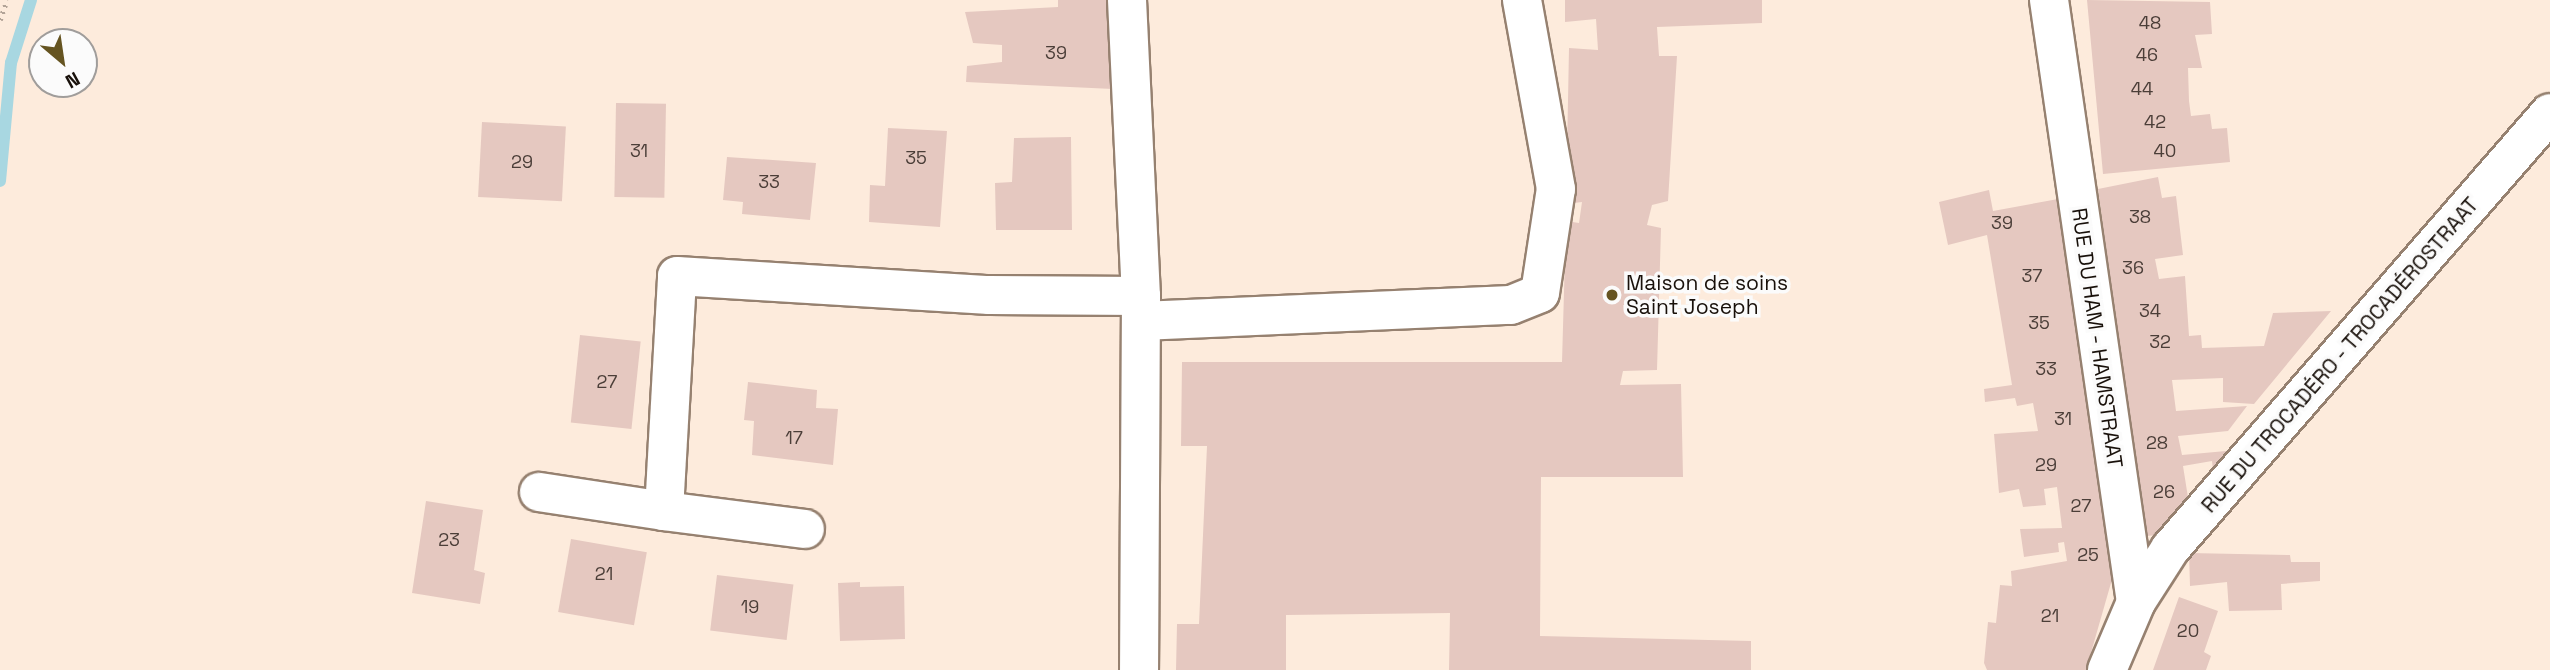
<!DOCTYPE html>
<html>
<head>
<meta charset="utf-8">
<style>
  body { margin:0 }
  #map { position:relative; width:2550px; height:670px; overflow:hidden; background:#fdebdc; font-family:"Space Grotesk",sans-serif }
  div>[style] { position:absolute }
  .stream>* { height:12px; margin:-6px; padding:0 6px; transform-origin:6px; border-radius:6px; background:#a8d7e1 }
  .building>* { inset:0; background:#e5c8c0; transform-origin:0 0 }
  .path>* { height:4.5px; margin-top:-2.25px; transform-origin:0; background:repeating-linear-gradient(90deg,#b2a397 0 2px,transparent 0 7px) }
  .roads { filter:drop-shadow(2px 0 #968170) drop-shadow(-2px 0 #968170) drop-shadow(0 2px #968170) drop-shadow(0 -2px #968170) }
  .minor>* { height:38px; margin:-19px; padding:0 19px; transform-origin:19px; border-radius:19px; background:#fff }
  .dots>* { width:19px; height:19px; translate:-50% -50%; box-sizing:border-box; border:4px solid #fbfbfb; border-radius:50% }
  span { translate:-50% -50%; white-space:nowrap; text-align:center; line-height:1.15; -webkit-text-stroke:7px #fbfbfb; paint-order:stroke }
  .number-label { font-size:18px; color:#4b3e38 }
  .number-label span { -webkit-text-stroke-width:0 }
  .poi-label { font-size:21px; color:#18100a }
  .left { translate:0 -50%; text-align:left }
  .street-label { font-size:21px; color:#18100a }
  .north { position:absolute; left:28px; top:28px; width:70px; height:70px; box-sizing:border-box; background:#fbfbfb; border:2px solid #a09d9b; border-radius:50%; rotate:151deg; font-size:19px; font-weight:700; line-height:28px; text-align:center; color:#18100a }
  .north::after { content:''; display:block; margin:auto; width:24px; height:32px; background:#655421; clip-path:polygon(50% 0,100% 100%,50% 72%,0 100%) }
</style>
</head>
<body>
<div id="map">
  <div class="stream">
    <div style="left:0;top:181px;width:119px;rotate:-84.7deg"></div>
    <div style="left:11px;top:63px;width:66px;rotate:-72.4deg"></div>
  </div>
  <div class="building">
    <div style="clip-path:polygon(1058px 0,1106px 0,1113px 89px,966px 82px,967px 66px,1002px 62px,1002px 45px,973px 43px,965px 12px,1058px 7px)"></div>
    <div style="clip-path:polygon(1565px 0,1762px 0,1762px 23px,1657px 27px,1659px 56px,1677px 56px,1668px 201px,1652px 205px,1647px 225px,1661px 228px,1657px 370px,1623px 371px,1620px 385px,1681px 384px,1683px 477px,1541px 477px,1540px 636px,1751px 641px,1751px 670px,1449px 670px,1450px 613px,1286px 615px,1286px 670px,1176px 670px,1177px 624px,1199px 624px,1207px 446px,1181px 446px,1182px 362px,1562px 362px,1566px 221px,1579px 223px,1582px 202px,1566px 204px,1569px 48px,1598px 50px,1596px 19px,1565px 22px)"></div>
    <div style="clip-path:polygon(2087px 0,2210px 2px,2212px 34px,2195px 35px,2202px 68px,2188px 68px,2189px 101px,2191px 116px,2210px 114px,2212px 129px,2227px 128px,2230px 162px,2103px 174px)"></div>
    <div style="left:616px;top:103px;width:50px;height:94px;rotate:1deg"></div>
    <div style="left:482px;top:122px;width:84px;height:75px;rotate:3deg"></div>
    <div style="clip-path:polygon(888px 128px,947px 131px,940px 227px,869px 222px,870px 185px,885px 186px)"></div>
    <div style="clip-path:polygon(1071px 137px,1072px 230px,996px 230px,995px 183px,1012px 182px,1014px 138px)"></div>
    <div style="clip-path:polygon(727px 157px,816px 163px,810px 220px,742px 214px,743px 202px,723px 200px)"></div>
    <div style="clip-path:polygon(2158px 177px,2162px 198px,2176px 196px,2183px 255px,2155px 259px,2159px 279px,2185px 276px,2189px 336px,2201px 335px,2202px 348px,2264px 346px,2273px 313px,2331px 311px,2254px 404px,2223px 402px,2223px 378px,2172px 380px,2176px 411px,2247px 406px,2228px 431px,2178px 436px,2182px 455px,2226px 451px,2228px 473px,2215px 489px,2212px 461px,2183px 466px,2190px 510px,2171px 534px,2146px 536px,2098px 189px)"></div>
    <div style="clip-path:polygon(1989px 190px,1993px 211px,2058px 199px,2113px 576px,2086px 670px,1987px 670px,1984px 663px,1988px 622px,1996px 623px,2000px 585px,2012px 586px,2011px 571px,2067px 561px,2064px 542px,2058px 543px,2059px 552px,2024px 557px,2020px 529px,2062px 528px,2057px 487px,2044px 489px,2046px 505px,2023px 507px,2019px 489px,1999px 493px,1994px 434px,2038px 431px,2033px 403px,2017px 406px,2015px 398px,1985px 402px,1984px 389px,2012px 385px,1987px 235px,1948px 245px,1939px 202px)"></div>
    <div style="left:580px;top:335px;width:61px;height:88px;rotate:6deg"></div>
    <div style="clip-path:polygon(748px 382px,817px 390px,816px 408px,838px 409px,833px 465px,752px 455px,754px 421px,744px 420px)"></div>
    <div style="clip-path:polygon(426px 501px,483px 510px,474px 570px,485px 573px,480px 604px,412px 593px)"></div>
    <div style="left:571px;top:539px;width:77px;height:74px;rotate:10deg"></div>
    <div style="clip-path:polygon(2189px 553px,2290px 555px,2291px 562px,2320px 562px,2320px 581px,2281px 584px,2282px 610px,2229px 611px,2227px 582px,2190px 586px)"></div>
    <div style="left:717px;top:575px;width:77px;height:56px;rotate:7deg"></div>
    <div style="clip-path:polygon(860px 582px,860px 587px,904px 586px,905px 639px,840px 641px,838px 583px)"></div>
    <div style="clip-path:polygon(2179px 597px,2218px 611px,2204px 652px,2211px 656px,2206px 670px,2153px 670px)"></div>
  </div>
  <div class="path">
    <div style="left:0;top:20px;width:21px;rotate:-71deg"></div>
  </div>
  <div class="roads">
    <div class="minor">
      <div style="left:1127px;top:0;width:296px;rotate:87.3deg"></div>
      <div style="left:1141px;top:296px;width:374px;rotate:90.3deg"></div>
      <div style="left:2049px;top:0;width:608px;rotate:81.78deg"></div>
      <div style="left:1141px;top:321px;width:370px;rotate:-2.5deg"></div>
      <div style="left:1511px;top:305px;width:31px;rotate:-22deg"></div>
      <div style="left:1540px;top:293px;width:105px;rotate:-81.3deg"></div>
      <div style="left:1556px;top:189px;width:192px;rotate:-100.2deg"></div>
      <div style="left:539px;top:492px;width:126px;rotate:8.6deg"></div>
      <div style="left:664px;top:511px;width:235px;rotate:-86.8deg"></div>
      <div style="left:677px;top:276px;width:313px;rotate:3.5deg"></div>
      <div style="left:989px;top:295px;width:152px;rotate:0.4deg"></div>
      <div style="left:664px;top:511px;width:142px;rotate:7.3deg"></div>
      <div style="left:2107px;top:670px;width:74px;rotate:-66.9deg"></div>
      <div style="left:2136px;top:602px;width:63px;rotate:-57.3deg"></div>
      <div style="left:2170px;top:549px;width:578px;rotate:-48.93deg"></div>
    </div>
  </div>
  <div class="dots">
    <div style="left:1612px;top:295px;background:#655421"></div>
  </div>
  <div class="number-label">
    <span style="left:2150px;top:23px">48</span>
    <span style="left:1056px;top:53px">39</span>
    <span style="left:2147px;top:55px">46</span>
    <span style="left:2142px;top:89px">44</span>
    <span style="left:2155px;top:122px">42</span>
    <span style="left:639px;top:151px">31</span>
    <span style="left:2165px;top:151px">40</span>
    <span style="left:916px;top:158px">35</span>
    <span style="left:522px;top:162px">29</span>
    <span style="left:769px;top:182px">33</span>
    <span style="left:2140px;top:217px">38</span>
    <span style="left:2002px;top:223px">39</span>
    <span style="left:2133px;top:268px">36</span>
    <span style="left:2032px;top:276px">37</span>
    <span style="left:2150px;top:311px">34</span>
    <span style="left:2039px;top:323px">35</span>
    <span style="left:2160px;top:342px">32</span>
    <span style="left:2046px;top:369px">33</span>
    <span style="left:607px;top:382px">27</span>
    <span style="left:2063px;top:419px">31</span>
    <span style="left:794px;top:438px">17</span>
    <span style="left:2157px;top:443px">28</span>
    <span style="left:2046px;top:465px">29</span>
    <span style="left:2164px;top:492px">26</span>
    <span style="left:2081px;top:506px">27</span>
    <span style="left:449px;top:540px">23</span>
    <span style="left:2088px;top:555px">25</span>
    <span style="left:604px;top:574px">21</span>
    <span style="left:750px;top:607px">19</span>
    <span style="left:2050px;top:616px">21</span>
    <span style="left:2188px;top:631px">20</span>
  </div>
  <div class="poi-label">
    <span class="left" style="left:1626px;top:295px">Maison de soins<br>Saint Joseph</span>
  </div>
  <div class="street-label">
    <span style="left:2097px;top:338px;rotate:82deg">RUE DU HAM - HAMSTRAAT</span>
    <span style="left:2340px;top:355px;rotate:-49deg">RUE DU TROCADÉRO - TROCADÉROSTRAAT</span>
  </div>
  <div class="north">N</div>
</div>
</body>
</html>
